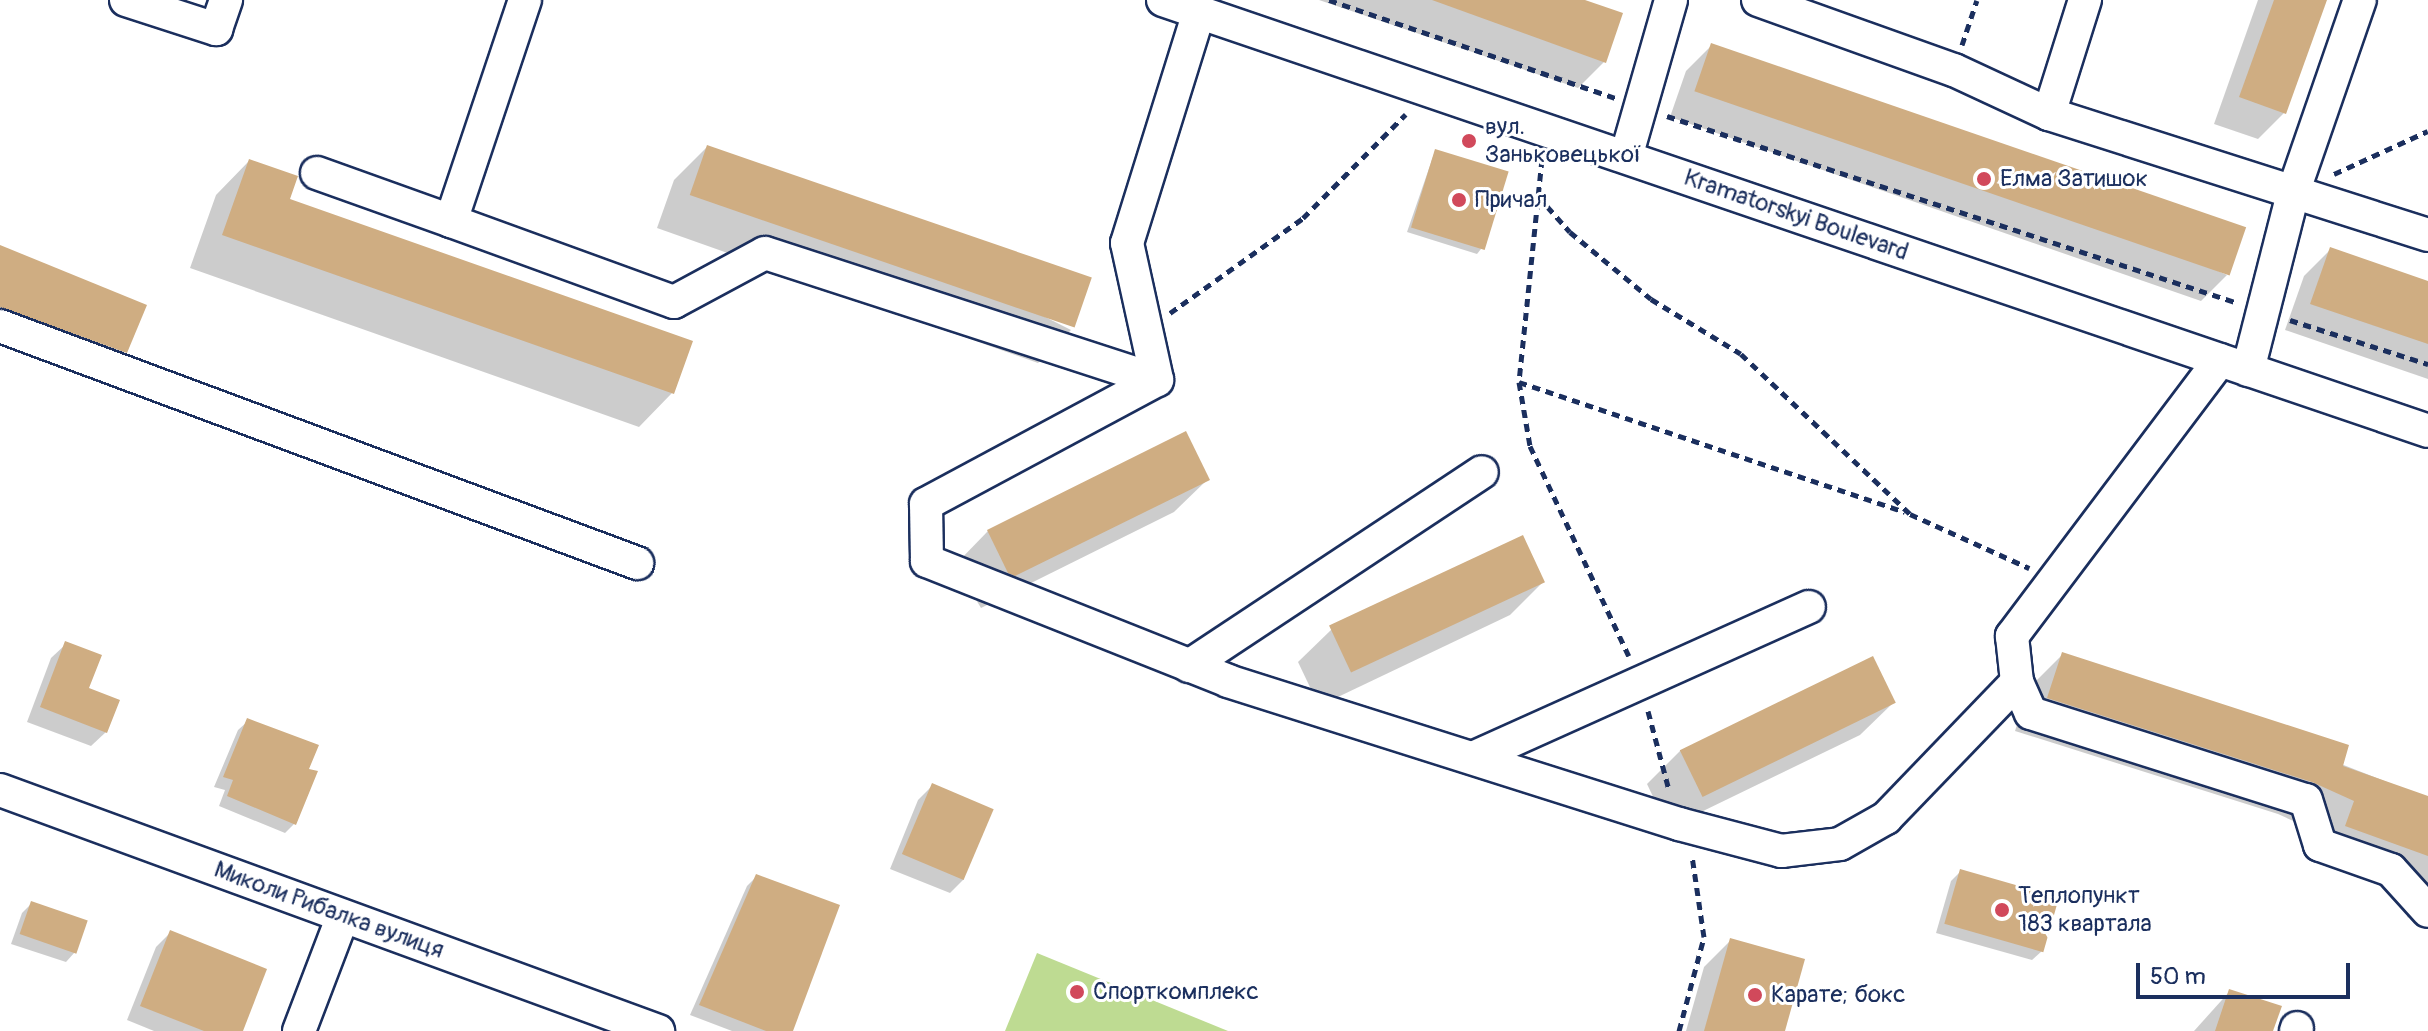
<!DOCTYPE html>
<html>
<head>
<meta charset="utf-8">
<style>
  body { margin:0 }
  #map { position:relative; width:2428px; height:1031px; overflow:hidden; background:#fff; font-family:Pangolin,sans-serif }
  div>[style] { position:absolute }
  .green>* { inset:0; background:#bedb92 }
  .shadow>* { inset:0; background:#0003 }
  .building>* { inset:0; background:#cfad82; transform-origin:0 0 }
  .path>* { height:5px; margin-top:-2.5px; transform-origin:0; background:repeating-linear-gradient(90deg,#1b2f5e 0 8px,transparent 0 14px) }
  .roads { filter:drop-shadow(2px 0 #1b2f5e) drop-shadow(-2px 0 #1b2f5e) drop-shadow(0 2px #1b2f5e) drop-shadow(0 -2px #1b2f5e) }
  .minor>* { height:32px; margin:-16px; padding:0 16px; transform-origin:16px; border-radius:16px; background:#fff }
  .dots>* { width:22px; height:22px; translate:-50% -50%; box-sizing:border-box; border:4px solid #fff; border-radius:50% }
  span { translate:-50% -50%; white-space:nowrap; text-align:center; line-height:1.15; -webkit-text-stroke:6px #fff; paint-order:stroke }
  .poi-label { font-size:24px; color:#1b2f5e }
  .left { translate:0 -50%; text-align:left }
  .street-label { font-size:24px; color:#1b2f5e }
  .scale { position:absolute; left:2136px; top:963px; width:214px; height:36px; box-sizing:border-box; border:4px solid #1b2f5e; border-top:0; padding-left:10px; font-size:24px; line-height:28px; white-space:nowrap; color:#1b2f5e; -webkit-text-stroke:6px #fff; paint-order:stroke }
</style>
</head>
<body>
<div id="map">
  <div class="green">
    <div style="clip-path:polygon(1037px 953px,1228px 1031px,1005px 1031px)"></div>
  </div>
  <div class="shadow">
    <div style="clip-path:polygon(1319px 0,1579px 0,1604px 62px,1578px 88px)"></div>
    <div style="clip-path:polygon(2258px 0,2325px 0,2284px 113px,2258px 139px,2214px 124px)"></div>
    <div style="clip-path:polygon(1712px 45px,2227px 275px,2201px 301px,1670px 117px,1686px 71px)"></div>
    <div style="clip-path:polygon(707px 147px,1071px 330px,1038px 363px,657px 228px,674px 180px)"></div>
    <div style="clip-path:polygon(1435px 151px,1481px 249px,1477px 254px,1407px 232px)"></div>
    <div style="clip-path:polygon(249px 161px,288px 200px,672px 393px,639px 427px,190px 268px,216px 195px)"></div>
    <div style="clip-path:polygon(0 247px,125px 352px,111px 366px,0 327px)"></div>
    <div style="clip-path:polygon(2330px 250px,2428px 283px,2428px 379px,2285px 330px,2304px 276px)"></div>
    <div style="clip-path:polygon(1208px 479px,1174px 512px,981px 608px,955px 565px,988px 531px)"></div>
    <div style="clip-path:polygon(1543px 582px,1510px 615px,1319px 706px,1298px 662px,1332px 629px)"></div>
    <div style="clip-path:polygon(66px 644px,106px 732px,91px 746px,27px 722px,51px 658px)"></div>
    <div style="clip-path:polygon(2062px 655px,2428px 798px,2428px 925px,2407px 917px,2415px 895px,2313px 860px,2322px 834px,2278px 814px,2015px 731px,2029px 688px)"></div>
    <div style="clip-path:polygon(1872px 658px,1894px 702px,1860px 735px,1668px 828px,1647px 784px,1680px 751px)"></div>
    <div style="clip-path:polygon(248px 721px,306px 771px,294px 824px,285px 833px,219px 806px,225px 790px,214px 787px,238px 730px)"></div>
    <div style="clip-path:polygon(932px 786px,964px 879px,950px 893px,890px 869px,918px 800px)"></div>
    <div style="clip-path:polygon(1961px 871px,2042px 951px,2032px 960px,1936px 933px,1951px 881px)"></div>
    <div style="clip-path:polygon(757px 876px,791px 1031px,732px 1031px,690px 1015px,747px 886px)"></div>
    <div style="clip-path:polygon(31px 904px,75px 952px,66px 962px,11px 944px,22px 913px)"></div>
    <div style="clip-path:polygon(170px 933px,241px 1031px,154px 1031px,127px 1020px,156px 947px)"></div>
    <div style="clip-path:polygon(1731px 940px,1783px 1031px,1686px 1031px,1704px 967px)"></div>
    <div style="clip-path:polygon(2230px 991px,2271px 1031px,2194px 1031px)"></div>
  </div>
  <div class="building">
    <div style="clip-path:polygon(1432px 0,1585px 0,1623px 13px,1606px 63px)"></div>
    <div style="clip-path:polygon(2274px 0,2327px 0,2286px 114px,2239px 97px)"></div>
    <div style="left:1711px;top:43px;width:566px;height:51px;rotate:19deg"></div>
    <div style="left:707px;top:145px;width:407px;height:53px;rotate:19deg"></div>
    <div style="left:1435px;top:149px;width:77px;height:82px;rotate:17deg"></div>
    <div style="clip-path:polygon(249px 159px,298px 176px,290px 199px,693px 341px,674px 394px,222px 235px)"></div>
    <div style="clip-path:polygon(0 245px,147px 305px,127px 353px,0 307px)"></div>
    <div style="clip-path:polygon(2330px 247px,2428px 281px,2428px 344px,2310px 304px)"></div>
    <div style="clip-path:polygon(1186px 431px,1210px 480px,1015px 576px,1008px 573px,987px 530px)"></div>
    <div style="left:1523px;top:535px;width:52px;height:214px;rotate:65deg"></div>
    <div style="clip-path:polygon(65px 641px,102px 655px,89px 688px,120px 700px,107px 733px,40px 707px)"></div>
    <div style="clip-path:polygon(2062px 652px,2349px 745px,2343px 766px,2428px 796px,2428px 856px,2345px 826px,2354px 801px,2312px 782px,2047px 698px)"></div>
    <div style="left:1873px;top:656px;width:52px;height:215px;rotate:64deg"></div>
    <div style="clip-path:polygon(247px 718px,319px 745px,309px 769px,318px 771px,296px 825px,227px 796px,233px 780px,223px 777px)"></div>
    <div style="left:932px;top:783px;width:67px;height:77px;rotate:23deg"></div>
    <div style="left:1960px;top:869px;width:103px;height:57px;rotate:16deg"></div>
    <div style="clip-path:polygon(756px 874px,840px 905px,793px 1031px,766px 1031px,699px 1005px)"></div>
    <div style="left:31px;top:901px;width:60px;height:35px;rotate:19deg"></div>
    <div style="clip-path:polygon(170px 930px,267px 969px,243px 1031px,204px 1031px,140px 1006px)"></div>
    <div style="clip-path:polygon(1730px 938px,1805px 959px,1785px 1031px,1704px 1031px)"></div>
    <div style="clip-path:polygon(2229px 989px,2282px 1006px,2273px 1031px,2215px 1031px)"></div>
  </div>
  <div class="path">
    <div style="left:1329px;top:0;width:303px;rotate:18.9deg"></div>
    <div style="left:1962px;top:45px;width:47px;rotate:-71.6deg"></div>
    <div style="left:1667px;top:116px;width:598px;rotate:18.13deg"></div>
    <div style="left:1542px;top:159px;width:224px;rotate:95.9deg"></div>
    <div style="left:1519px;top:382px;width:65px;rotate:80.2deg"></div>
    <div style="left:1530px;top:446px;width:232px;rotate:64.8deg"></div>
    <div style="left:2334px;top:174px;width:103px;rotate:-24.6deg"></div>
    <div style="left:1538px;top:196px;width:48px;rotate:48.4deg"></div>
    <div style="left:1570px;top:232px;width:105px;rotate:39.6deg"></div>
    <div style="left:1651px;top:299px;width:105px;rotate:31.4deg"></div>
    <div style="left:1741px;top:354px;width:233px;rotate:43.4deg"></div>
    <div style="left:1910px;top:514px;width:131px;rotate:24.4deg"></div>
    <div style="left:1170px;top:313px;width:163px;rotate:-35.5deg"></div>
    <div style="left:1303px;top:218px;width:146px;rotate:-45.3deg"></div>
    <div style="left:2290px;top:320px;width:145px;rotate:17.7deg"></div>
    <div style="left:1519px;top:382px;width:407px;rotate:18.6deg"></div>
    <div style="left:1648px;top:711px;width:82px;rotate:75.1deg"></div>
    <div style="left:1679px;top:1031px;width:97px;rotate:-75.1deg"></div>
    <div style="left:1704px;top:937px;width:82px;rotate:-98.4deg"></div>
  </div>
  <div class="roads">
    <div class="minor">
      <div style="left:126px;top:0;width:95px;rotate:17.9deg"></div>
      <div style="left:216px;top:29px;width:31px;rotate:-71deg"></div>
      <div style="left:1163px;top:0;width:1336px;rotate:18.81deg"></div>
      <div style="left:1758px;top:0;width:208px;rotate:19.7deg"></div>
      <div style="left:1954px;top:70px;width:105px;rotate:24.9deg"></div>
      <div style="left:2049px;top:114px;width:398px;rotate:17.7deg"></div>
      <div style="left:1199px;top:12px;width:242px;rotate:107.3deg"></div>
      <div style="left:1127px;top:243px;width:140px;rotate:77.6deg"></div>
      <div style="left:1157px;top:380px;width:262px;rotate:151.8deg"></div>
      <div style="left:926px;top:504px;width:57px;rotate:89deg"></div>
      <div style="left:927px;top:561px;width:324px;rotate:21.7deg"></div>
      <div style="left:1228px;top:681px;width:473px;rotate:17.6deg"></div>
      <div style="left:1679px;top:824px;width:106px;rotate:14.8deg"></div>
      <div style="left:1781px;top:851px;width:59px;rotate:-6.8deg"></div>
      <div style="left:1840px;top:844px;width:53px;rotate:-29.5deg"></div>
      <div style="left:1886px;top:818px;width:189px;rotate:-46.1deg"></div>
      <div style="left:2049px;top:114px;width:120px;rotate:-72.5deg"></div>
      <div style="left:1626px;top:157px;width:163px;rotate:-74deg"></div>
      <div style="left:317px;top:173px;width:142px;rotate:19.7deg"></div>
      <div style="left:451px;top:221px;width:233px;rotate:-71.5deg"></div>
      <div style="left:451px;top:221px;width:237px;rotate:20deg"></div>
      <div style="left:674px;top:302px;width:103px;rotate:-28.3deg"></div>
      <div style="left:765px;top:253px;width:412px;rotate:18deg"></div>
      <div style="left:0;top:326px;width:680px;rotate:20.41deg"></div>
      <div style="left:2220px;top:360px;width:346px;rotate:127deg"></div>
      <div style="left:2012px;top:636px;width:46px;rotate:83.8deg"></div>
      <div style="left:2017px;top:682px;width:34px;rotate:66deg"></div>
      <div style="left:2031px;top:713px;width:288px;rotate:17.6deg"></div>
      <div style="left:2306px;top:800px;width:47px;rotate:72.7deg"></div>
      <div style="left:2320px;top:845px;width:75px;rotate:19.4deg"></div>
      <div style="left:2391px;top:870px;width:55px;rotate:47.9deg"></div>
      <div style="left:2248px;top:370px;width:183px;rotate:-75.7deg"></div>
      <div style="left:2293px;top:193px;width:204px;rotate:-70.9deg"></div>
      <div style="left:1189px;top:666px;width:351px;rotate:-33.5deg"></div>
      <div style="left:1475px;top:757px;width:366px;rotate:-24.2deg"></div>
      <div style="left:0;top:790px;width:701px;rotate:20.12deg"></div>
      <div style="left:299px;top:1031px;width:123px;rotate:-69.1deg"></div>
      <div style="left:2296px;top:1031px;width:3px;rotate:-72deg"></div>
    </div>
  </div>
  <div class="dots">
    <div style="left:1469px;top:141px;background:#d1495b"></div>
    <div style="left:1984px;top:179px;background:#d1495b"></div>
    <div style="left:1459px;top:200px;background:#d1495b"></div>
    <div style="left:2002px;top:910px;background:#d1495b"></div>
    <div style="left:1077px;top:992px;background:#d1495b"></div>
    <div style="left:1755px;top:995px;background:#d1495b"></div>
  </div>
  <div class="poi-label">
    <span class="left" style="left:1485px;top:141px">вул.<br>Заньковецької</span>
    <span class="left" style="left:2000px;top:179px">Елма Затишок</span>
    <span class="left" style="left:1475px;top:200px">Причал</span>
    <span class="left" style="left:2018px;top:910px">Теплопункт<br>183 квартала</span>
    <span class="left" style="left:1093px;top:992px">Спорткомплекс</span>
    <span class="left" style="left:1771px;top:995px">Карате; бокс</span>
  </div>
  <div class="street-label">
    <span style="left:1796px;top:215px;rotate:19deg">Kramatorskyi Boulevard</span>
    <span style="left:329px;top:910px;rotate:20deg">Миколи Рибалка вулиця</span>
  </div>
  <div class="scale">50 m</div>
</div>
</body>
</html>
